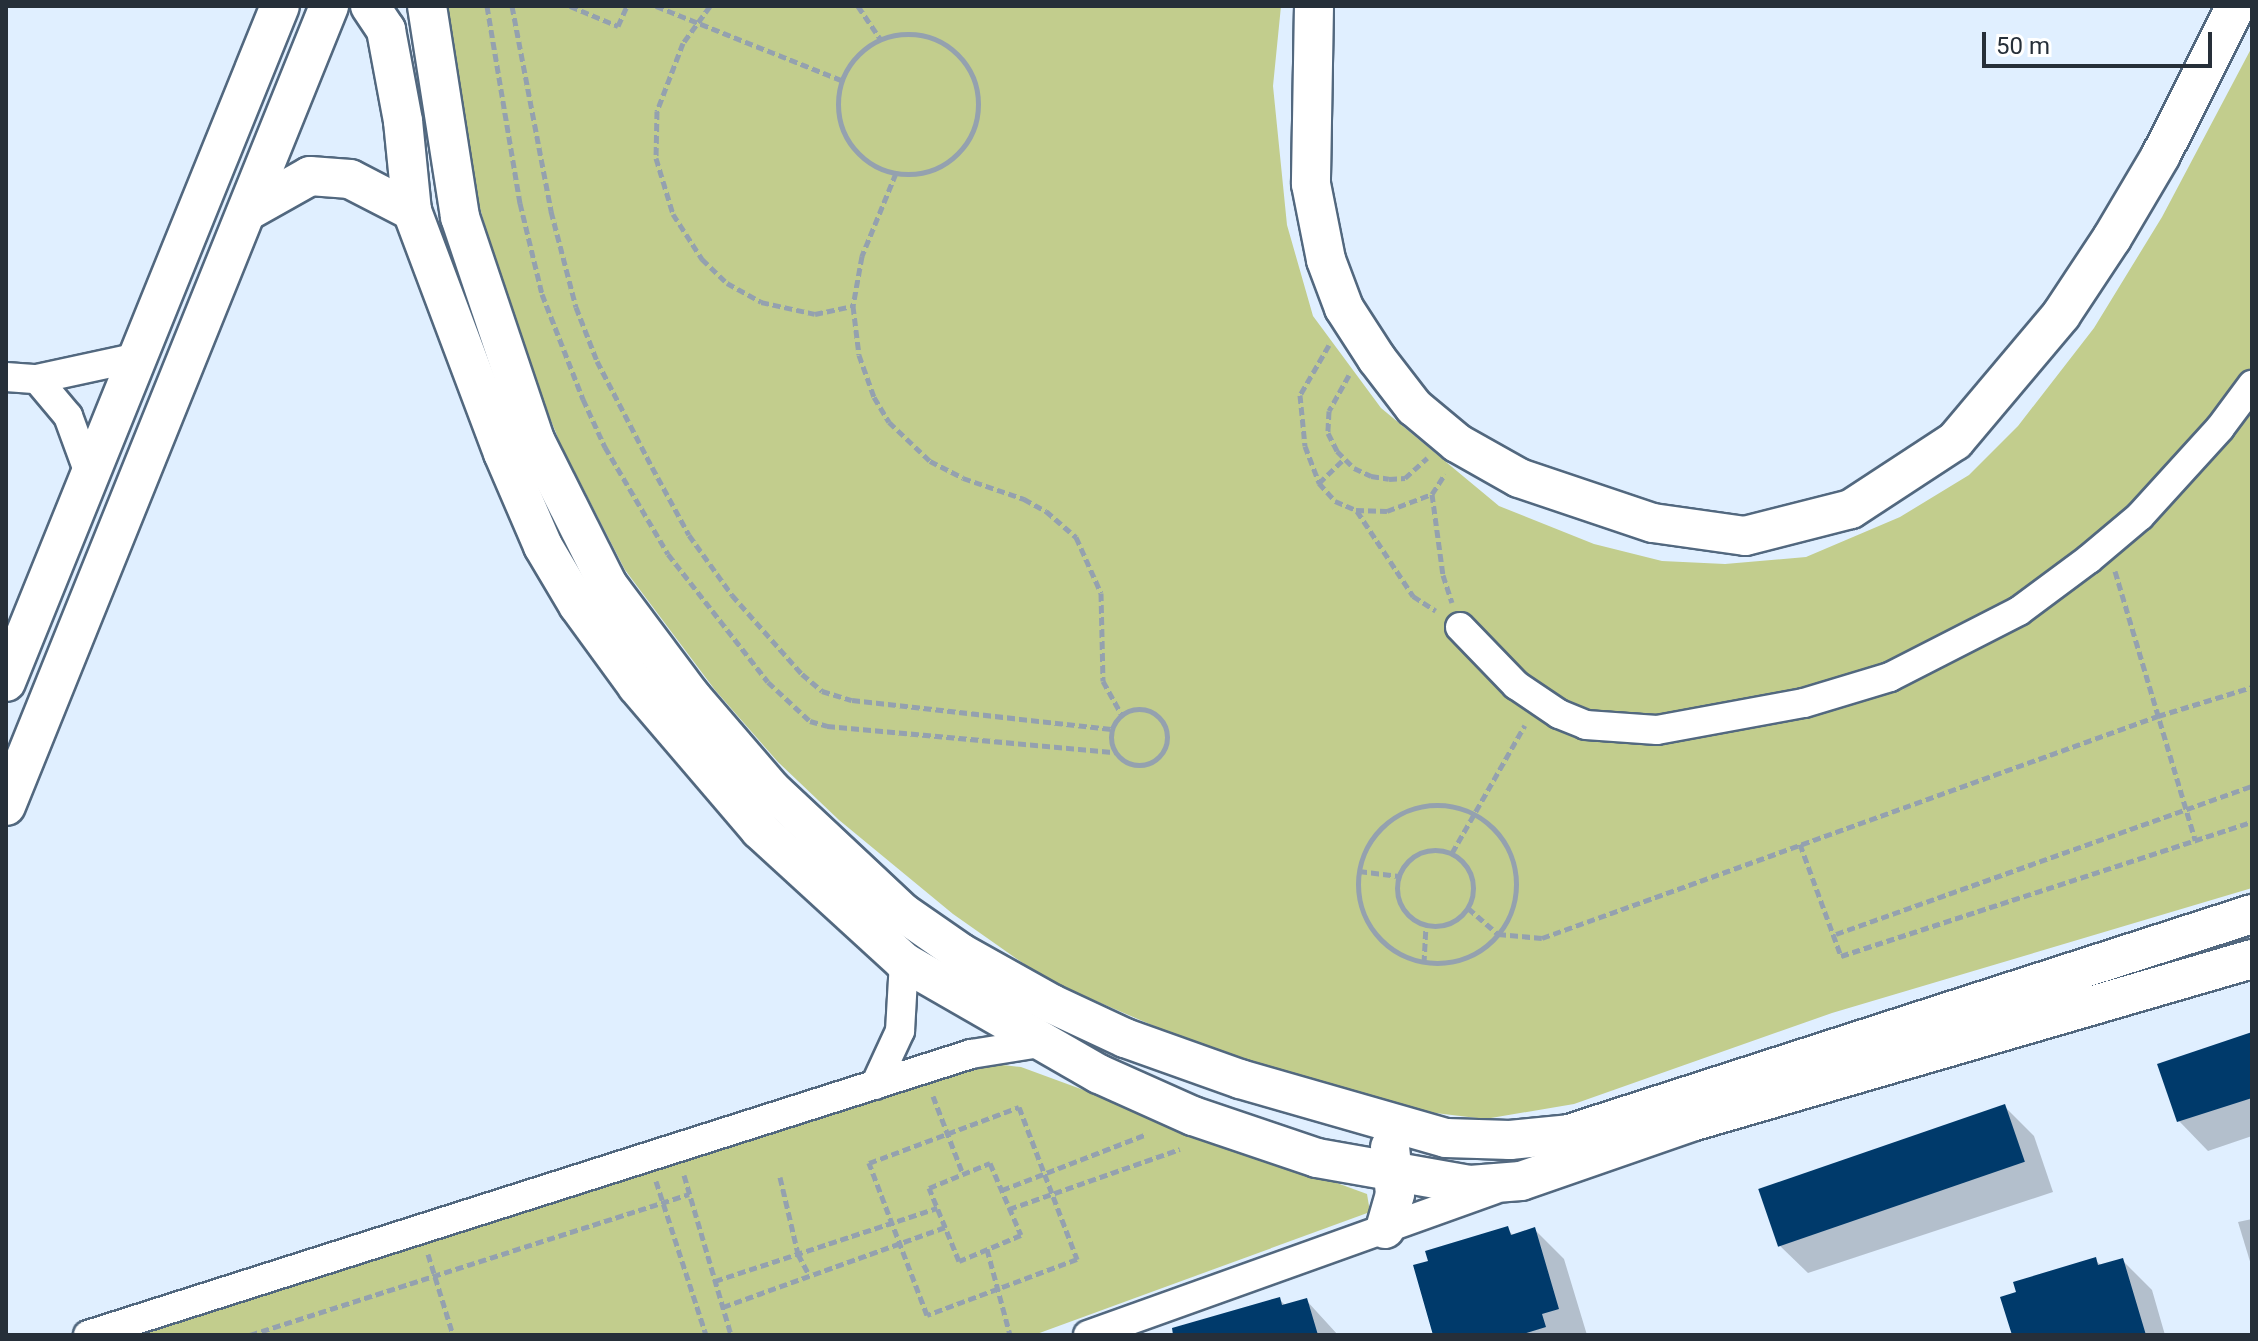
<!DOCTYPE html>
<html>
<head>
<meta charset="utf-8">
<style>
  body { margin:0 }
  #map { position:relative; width:2258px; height:1341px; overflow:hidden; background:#e0efff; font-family:Roboto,sans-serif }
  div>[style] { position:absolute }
  .green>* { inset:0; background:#c2cd8d }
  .shadow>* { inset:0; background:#0003 }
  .building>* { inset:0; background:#003a6b; transform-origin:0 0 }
  .path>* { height:5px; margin-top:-2.5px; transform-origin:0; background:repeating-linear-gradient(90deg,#94a1af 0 8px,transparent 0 12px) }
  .path>.ring { margin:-2.5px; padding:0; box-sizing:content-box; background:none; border:5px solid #94a1af; border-radius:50% }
  .roads { filter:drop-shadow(2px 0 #52687f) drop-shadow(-2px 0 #52687f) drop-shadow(0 2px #52687f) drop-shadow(0 -2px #52687f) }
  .street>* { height:28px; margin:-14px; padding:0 14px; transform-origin:14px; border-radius:14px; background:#fff }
  .secondary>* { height:38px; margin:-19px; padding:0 19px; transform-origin:19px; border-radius:19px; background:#fff }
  span { translate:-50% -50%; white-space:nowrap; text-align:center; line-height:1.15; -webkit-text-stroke:8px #fff; paint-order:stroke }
  .frame { position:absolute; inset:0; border:8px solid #262f39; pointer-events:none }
  .scale { position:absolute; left:1982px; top:32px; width:230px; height:36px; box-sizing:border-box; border:4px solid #262f39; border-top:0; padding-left:10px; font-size:24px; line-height:28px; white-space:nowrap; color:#262f39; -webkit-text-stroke:6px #fff; paint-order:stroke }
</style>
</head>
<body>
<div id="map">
  <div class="green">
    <div style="clip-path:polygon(446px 6px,1281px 6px,1273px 86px,1287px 225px,1313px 316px,1381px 408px,1499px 506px,1594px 544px,1662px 561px,1725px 564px,1806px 557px,1900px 517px,1969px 475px,2018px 426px,2094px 328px,2162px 217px,2252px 47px,2252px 888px,1832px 1013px,1574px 1104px,1485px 1119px,1394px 1108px,1203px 1047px,1047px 980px,953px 914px,839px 820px,778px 762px,715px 690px,625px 570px,560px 443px,516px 333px,478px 201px)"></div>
    <div style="clip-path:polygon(976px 1062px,1021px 1067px,1367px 1194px,1370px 1212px,1034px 1335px,116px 1335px)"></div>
  </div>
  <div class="shadow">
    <div style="clip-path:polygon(2252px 1034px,2252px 1136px,2208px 1151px,2179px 1121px)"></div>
    <div style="clip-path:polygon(2004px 1106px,2034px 1136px,2053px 1192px,1808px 1273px,1778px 1244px)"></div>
    <div style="clip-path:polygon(2252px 1219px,2252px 1268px,2238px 1222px)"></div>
    <div style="clip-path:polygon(1507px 1229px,1514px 1236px,1534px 1229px,1564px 1259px,1587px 1335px,1435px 1335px)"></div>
    <div style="clip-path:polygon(2095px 1260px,2102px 1266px,2122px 1260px,2152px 1290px,2165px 1335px,2014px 1335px)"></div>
    <div style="clip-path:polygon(1279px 1299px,1286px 1306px,1306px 1300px,1338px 1335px,1194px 1335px)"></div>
  </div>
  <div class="building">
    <div style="clip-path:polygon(2252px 1032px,2252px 1098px,2177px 1122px,2157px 1064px)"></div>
    <div style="left:2005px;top:1104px;width:61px;height:261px;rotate:71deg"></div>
    <div style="clip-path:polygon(1508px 1226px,1511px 1235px,1535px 1227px,1559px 1309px,1542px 1314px,1546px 1327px,1520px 1335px,1433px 1335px,1413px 1265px,1428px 1261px,1425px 1251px)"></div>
    <div style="clip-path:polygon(2096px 1257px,2098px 1265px,2123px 1258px,2146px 1335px,2012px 1335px,2000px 1297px,2016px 1292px,2013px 1282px)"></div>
    <div style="clip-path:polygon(1280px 1297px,1282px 1305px,1307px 1298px,1318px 1335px,1173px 1335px,1172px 1328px)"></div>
  </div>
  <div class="path">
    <div style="left:487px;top:6px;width:200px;rotate:80.5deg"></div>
    <div style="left:520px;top:203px;width:94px;rotate:76.4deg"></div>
    <div style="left:542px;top:294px;width:113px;rotate:68.7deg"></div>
    <div style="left:583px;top:399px;width:53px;rotate:65.4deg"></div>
    <div style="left:605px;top:447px;width:124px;rotate:59.5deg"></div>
    <div style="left:668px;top:554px;width:162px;rotate:52deg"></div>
    <div style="left:768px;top:682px;width:57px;rotate:42.9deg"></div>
    <div style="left:810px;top:721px;width:18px;rotate:16deg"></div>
    <div style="left:827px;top:726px;width:289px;rotate:5.2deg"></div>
    <div style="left:512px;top:6px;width:209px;rotate:79.2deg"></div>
    <div style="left:551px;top:211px;width:99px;rotate:75.4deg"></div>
    <div style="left:576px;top:307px;width:58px;rotate:68.7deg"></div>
    <div style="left:597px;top:361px;width:119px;rotate:62.6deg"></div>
    <div style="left:652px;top:467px;width:77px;rotate:61.4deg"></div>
    <div style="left:689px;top:535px;width:74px;rotate:54.4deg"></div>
    <div style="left:732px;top:595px;width:106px;rotate:48.5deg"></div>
    <div style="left:802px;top:674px;width:26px;rotate:40deg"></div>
    <div style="left:822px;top:691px;width:31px;rotate:17deg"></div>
    <div style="left:852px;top:700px;width:261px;rotate:6.4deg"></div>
    <div style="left:570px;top:6px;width:52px;rotate:22.6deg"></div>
    <div style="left:618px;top:26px;width:22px;rotate:-66deg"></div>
    <div style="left:656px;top:6px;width:199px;rotate:21.8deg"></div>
    <div style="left:710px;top:6px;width:46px;rotate:126.1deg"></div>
    <div style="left:683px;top:43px;width:73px;rotate:110.9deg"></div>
    <div style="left:657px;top:111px;width:47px;rotate:91.2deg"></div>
    <div style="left:656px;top:158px;width:59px;rotate:73.1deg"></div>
    <div style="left:673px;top:214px;width:54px;rotate:57.2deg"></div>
    <div style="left:702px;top:259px;width:35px;rotate:44deg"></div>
    <div style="left:727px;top:283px;width:39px;rotate:29deg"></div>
    <div style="left:761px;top:302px;width:55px;rotate:12.5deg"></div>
    <div style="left:815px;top:314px;width:39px;rotate:-12deg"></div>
    <div style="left:858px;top:6px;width:41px;rotate:55.9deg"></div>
    <div class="ring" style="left:838px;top:34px;width:135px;height:135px"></div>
    <div style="left:896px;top:173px;width:90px;rotate:112.3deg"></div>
    <div style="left:862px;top:256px;width:51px;rotate:100.2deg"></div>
    <div style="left:853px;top:306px;width:49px;rotate:83deg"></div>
    <div style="left:859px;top:355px;width:45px;rotate:70.3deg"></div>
    <div style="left:874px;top:397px;width:29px;rotate:59deg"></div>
    <div style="left:889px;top:422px;width:57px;rotate:43.6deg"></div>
    <div style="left:930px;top:461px;width:37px;rotate:27deg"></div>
    <div style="left:963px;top:478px;width:65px;rotate:19deg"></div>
    <div style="left:1024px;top:499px;width:25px;rotate:29deg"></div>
    <div style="left:1046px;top:511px;width:40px;rotate:41deg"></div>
    <div style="left:1076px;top:537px;width:61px;rotate:65.9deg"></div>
    <div style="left:1101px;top:593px;width:88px;rotate:88.7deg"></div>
    <div style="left:1103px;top:681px;width:38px;rotate:61deg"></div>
    <div style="left:1329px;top:345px;width:58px;rotate:120.1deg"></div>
    <div style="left:1300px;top:395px;width:51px;rotate:84.4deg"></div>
    <div style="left:1305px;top:446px;width:40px;rotate:69deg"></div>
    <div style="left:1319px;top:483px;width:24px;rotate:48deg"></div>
    <div style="left:1335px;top:501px;width:23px;rotate:23deg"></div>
    <div style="left:1356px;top:510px;width:31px;rotate:2deg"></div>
    <div style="left:1387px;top:511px;width:48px;rotate:-20.7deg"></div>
    <div style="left:1432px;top:494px;width:24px;rotate:-57deg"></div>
    <div style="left:1349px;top:375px;width:41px;rotate:119.1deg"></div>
    <div style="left:1329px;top:411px;width:22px;rotate:93deg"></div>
    <div style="left:1328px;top:433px;width:20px;rotate:63deg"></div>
    <div style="left:1337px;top:451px;width:24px;rotate:45deg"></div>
    <div style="left:1354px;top:468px;width:19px;rotate:25deg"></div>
    <div style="left:1371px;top:476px;width:18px;rotate:9deg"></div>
    <div style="left:1389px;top:479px;width:16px;rotate:-4deg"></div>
    <div style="left:1405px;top:478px;width:30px;rotate:-42deg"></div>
    <div style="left:1319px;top:483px;width:35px;rotate:-44deg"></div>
    <div style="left:1432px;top:494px;width:82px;rotate:82.3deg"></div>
    <div style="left:1443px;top:575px;width:29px;rotate:72deg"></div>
    <div style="left:1357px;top:511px;width:102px;rotate:56.6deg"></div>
    <div style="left:1413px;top:596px;width:27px;rotate:33deg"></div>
    <div style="left:2115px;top:571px;width:281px;rotate:73.4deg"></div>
    <div class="ring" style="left:1111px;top:709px;width:51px;height:51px"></div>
    <div class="ring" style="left:1358px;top:805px;width:153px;height:153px"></div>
    <div style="left:1800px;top:844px;width:119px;rotate:69.9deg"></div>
    <div style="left:1841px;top:956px;width:432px;rotate:-18.1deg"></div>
    <div class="ring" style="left:1397px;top:850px;width:71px;height:71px"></div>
    <div style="left:1452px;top:853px;width:147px;rotate:-60.3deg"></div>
    <div style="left:1359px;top:871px;width:40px;rotate:7.1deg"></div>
    <div style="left:1468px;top:908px;width:40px;rotate:41deg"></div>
    <div style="left:1498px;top:934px;width:44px;rotate:5.2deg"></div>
    <div style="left:1542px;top:938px;width:655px;rotate:-19.82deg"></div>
    <div style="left:2158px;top:716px;width:98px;rotate:-17.1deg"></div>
    <div style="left:1836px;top:934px;width:442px;rotate:-19.6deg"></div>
    <div style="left:1424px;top:963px;width:36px;rotate:-87deg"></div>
    <div style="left:933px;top:1096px;width:84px;rotate:69deg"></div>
    <div style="left:1019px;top:1107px;width:163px;rotate:69.1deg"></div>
    <div style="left:1077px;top:1259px;width:160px;rotate:159.5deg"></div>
    <div style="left:927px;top:1315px;width:163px;rotate:-110.9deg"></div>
    <div style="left:869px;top:1163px;width:160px;rotate:-20.5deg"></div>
    <div style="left:990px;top:1163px;width:78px;rotate:66.7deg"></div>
    <div style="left:1021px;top:1235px;width:67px;rotate:157.2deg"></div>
    <div style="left:959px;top:1261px;width:79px;rotate:-112.3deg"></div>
    <div style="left:929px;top:1188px;width:66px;rotate:-22.3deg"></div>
    <div style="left:684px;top:1175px;width:167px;rotate:73.6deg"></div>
    <div style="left:780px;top:1177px;width:79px;rotate:76.8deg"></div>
    <div style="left:798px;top:1254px;width:24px;rotate:62deg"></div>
    <div style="left:656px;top:1181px;width:162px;rotate:72deg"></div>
    <div style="left:1002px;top:1190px;width:155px;rotate:-21.1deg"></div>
    <div style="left:1009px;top:1209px;width:181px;rotate:-19.3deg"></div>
    <div style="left:987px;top:1249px;width:89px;rotate:75deg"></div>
    <div style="left:428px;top:1254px;width:85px;rotate:72.8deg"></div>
    <div style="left:715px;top:1281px;width:234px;rotate:-18.2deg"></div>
    <div style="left:723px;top:1307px;width:236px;rotate:-19.8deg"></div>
    <div style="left:250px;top:1335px;width:461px;rotate:-17.8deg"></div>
  </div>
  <div class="roads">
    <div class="street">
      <div style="left:6px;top:377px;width:31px;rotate:4deg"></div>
      <div style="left:90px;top:476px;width:64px;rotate:-110.1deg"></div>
      <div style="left:68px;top:416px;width:48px;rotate:-130deg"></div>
      <div style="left:37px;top:379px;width:104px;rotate:-12.2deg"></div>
      <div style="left:1460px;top:627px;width:81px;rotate:46deg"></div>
      <div style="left:1516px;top:685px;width:52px;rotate:34deg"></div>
      <div style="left:1559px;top:714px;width:29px;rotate:22deg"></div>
      <div style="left:1586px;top:725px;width:71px;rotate:4deg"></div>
      <div style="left:1657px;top:730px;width:149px;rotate:-10.4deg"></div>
      <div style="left:1804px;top:703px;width:90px;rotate:-16.8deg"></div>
      <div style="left:1890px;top:677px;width:145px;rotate:-27.1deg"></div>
      <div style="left:2019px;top:611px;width:87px;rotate:-36.6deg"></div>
      <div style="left:2089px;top:559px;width:67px;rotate:-40.1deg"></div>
      <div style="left:2140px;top:516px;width:119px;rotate:-47.7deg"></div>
      <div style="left:2220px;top:428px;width:54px;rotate:-53.3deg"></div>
      <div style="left:875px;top:1085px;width:60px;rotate:-65.2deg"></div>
      <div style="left:900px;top:1031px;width:69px;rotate:-86.7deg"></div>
      <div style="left:88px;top:1335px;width:927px;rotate:-17.65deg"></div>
      <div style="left:971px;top:1054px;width:70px;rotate:-9.1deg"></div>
      <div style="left:1088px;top:1335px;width:431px;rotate:-19.7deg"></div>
    </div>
    <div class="secondary">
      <div style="left:370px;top:6px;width:29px;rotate:56deg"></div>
      <div style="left:386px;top:30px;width:93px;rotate:79.4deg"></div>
      <div style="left:403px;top:121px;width:90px;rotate:84.3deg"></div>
      <div style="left:412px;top:211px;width:259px;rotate:69.4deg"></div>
      <div style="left:503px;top:453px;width:101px;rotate:66.7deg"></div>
      <div style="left:543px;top:546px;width:69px;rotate:59.3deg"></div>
      <div style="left:578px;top:605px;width:100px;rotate:53.9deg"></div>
      <div style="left:637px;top:686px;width:189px;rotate:49.5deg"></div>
      <div style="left:760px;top:830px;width:195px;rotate:42.5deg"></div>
      <div style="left:904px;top:962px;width:225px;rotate:29.9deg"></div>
      <div style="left:1099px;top:1074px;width:103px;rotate:24.1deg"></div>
      <div style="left:1193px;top:1116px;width:131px;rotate:18.7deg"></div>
      <div style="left:1317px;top:1158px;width:155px;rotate:10deg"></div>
      <div style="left:1470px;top:1185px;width:51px;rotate:-4.5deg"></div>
      <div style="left:1521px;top:1181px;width:180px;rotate:-19.1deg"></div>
      <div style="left:1691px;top:1122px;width:584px;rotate:-16.2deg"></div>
      <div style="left:427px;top:6px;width:214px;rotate:81.1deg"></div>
      <div style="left:460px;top:217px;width:235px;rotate:71.4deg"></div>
      <div style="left:535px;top:440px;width:162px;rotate:63.3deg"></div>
      <div style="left:608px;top:585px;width:139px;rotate:53.2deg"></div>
      <div style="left:691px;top:696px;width:123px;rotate:49.3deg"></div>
      <div style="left:771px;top:789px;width:180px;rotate:43.2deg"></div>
      <div style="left:902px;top:912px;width:72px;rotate:34.8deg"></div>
      <div style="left:961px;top:953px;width:104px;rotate:29.3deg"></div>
      <div style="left:1052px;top:1004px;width:81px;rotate:25deg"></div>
      <div style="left:1125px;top:1038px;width:122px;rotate:19.6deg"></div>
      <div style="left:1240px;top:1079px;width:214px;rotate:16deg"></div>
      <div style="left:1446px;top:1138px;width:64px;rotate:1.8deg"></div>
      <div style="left:1510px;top:1140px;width:59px;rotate:-5.8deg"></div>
      <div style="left:1569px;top:1134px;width:718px;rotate:-17.85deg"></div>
      <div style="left:1314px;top:6px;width:178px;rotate:91deg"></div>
      <div style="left:1311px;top:184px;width:77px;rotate:78.8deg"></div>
      <div style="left:1326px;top:260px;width:51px;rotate:69.4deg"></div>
      <div style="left:1344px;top:308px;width:61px;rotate:57.1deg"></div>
      <div style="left:1377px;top:359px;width:61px;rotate:52.4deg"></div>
      <div style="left:1414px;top:407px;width:56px;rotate:39.9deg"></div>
      <div style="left:1457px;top:443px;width:71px;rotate:29.4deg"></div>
      <div style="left:1519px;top:478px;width:141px;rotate:18.6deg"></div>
      <div style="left:1653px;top:523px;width:93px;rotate:8deg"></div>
      <div style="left:1745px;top:536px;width:109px;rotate:-14.3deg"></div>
      <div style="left:1851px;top:509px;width:124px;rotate:-33.2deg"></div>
      <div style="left:1955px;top:441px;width:165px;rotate:-49.9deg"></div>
      <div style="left:2061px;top:315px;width:92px;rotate:-56.5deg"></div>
      <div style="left:2112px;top:238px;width:96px;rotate:-59.4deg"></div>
      <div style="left:2161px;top:155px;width:167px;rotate:-63.3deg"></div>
      <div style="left:248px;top:211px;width:71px;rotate:-29.4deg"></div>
      <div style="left:310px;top:176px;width:40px;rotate:4.3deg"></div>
      <div style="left:350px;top:179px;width:70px;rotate:27.3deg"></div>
      <div style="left:6px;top:682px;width:729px;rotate:-67.94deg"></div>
      <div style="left:6px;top:806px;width:863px;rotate:-68.01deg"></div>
      <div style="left:1385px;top:1229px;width:36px;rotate:-74deg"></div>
      <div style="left:1395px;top:1194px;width:47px;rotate:-96.1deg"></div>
    </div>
  </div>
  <div class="frame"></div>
  <div class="scale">50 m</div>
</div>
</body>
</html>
